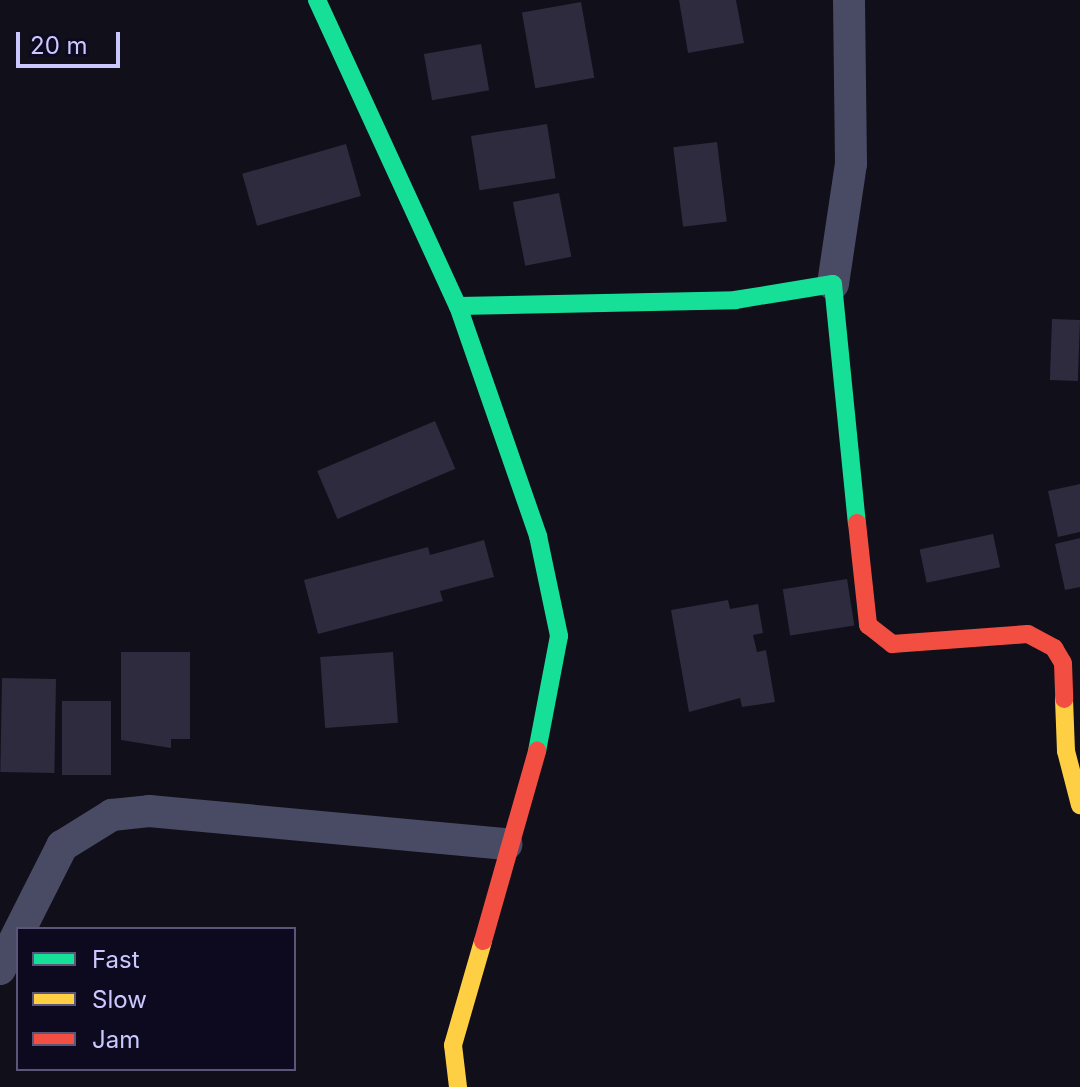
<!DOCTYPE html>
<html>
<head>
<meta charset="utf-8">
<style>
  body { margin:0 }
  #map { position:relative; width:1080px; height:1087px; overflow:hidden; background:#100f1a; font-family:Inter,sans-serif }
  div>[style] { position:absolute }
  .building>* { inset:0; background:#2e2b3e; transform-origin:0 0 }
  .street>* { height:32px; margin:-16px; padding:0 16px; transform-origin:16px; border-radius:16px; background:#494a64 }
  .fast>* { height:18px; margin:-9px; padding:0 9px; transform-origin:9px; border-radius:9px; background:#16e098 }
  .slow>* { height:18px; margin:-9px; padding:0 9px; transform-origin:9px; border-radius:9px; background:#ffcf43 }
  .jam>* { height:18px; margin:-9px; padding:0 9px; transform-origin:9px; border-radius:9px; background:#f24e42 }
  span { translate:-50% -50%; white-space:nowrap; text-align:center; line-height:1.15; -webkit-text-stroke:6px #0d0a1f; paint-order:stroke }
  .legend { position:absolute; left:16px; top:927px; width:280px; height:144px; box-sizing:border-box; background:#0d0a1f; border:2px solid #595679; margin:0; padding:10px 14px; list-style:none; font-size:24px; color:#cbc8ff }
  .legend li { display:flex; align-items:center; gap:16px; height:40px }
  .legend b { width:40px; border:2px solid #595679 }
  .scale { position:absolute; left:16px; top:32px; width:104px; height:36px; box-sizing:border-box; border:4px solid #cbc8ff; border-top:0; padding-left:10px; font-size:24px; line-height:28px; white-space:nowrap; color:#cbc8ff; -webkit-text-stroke:6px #0d0a1f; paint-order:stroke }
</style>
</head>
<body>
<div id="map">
  <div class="building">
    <div style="clip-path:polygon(679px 0,736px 0,744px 43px,688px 53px)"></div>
    <div style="left:581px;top:2px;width:77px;height:60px;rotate:80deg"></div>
    <div style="left:481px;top:44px;width:47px;height:58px;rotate:80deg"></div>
    <div style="left:547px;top:124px;width:55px;height:77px;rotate:81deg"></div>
    <div style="left:717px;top:142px;width:80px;height:44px;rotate:83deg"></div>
    <div style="left:346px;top:144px;width:54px;height:108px;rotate:74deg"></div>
    <div style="left:559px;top:193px;width:65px;height:47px;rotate:79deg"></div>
    <div style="left:1052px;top:319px;width:28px;height:61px;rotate:2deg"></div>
    <div style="left:435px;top:421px;width:52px;height:128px;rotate:67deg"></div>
    <div style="clip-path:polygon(1080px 484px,1080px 532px,1058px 537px,1048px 491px)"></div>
    <div style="left:993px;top:534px;width:34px;height:75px;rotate:78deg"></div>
    <div style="clip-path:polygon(1080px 538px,1080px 587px,1065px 590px,1055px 544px)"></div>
    <div style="clip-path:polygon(484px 540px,494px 577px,440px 591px,443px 601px,318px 634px,304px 580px,428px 547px,430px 555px)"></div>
    <div style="left:847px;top:579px;width:47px;height:65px;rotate:81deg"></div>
    <div style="clip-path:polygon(728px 600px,730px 609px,758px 604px,763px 633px,753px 635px,757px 652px,766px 650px,775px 702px,742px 707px,740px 698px,689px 712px,671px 610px)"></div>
    <div style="clip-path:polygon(121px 652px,190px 652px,190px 739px,171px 739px,171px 748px,121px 740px)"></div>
    <div style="left:393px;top:652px;width:71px;height:73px;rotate:86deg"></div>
    <div style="left:2px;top:678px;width:54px;height:94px;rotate:1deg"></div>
    <div style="left:62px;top:701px;width:49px;height:74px"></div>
  </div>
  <div class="street">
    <div style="left:833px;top:284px;width:121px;rotate:-81.5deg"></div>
    <div style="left:851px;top:164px;width:164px;rotate:-90.7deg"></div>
    <div style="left:0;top:969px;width:138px;rotate:-63.2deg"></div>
    <div style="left:62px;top:846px;width:59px;rotate:-31.8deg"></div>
    <div style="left:112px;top:815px;width:37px;rotate:-6deg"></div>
    <div style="left:149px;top:811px;width:359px;rotate:5.3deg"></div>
  </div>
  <div class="fast">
    <div style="left:317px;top:0;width:337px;rotate:65.3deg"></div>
    <div style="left:458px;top:306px;width:244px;rotate:70.8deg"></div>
    <div style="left:538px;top:536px;width:102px;rotate:78.1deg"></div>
    <div style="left:559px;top:636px;width:117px;rotate:100.8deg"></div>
    <div style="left:458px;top:306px;width:277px;rotate:-1.2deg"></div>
    <div style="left:735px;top:300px;width:99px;rotate:-9.3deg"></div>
    <div style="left:833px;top:284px;width:240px;rotate:84.3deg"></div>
  </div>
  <div class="slow">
    <div style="left:1064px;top:699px;width:52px;rotate:87.8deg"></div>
    <div style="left:1066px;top:751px;width:56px;rotate:75.5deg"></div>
    <div style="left:458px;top:1087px;width:42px;rotate:-96.8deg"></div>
    <div style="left:453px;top:1045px;width:108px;rotate:-73.9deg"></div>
  </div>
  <div class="jam">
    <div style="left:857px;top:523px;width:103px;rotate:83.8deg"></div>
    <div style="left:868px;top:625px;width:31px;rotate:38deg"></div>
    <div style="left:892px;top:644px;width:136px;rotate:-4.2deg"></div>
    <div style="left:1028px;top:634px;width:30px;rotate:28deg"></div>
    <div style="left:1054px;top:648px;width:17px;rotate:59deg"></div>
    <div style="left:1063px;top:663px;width:36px;rotate:88deg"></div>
    <div style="left:483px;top:941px;width:198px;rotate:-74.1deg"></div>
  </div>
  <ul class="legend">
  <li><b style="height:10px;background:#16e098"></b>Fast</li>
  <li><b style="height:10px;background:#ffcf43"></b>Slow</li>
  <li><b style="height:10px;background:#f24e42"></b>Jam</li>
  </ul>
  <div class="scale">20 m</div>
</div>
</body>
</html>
